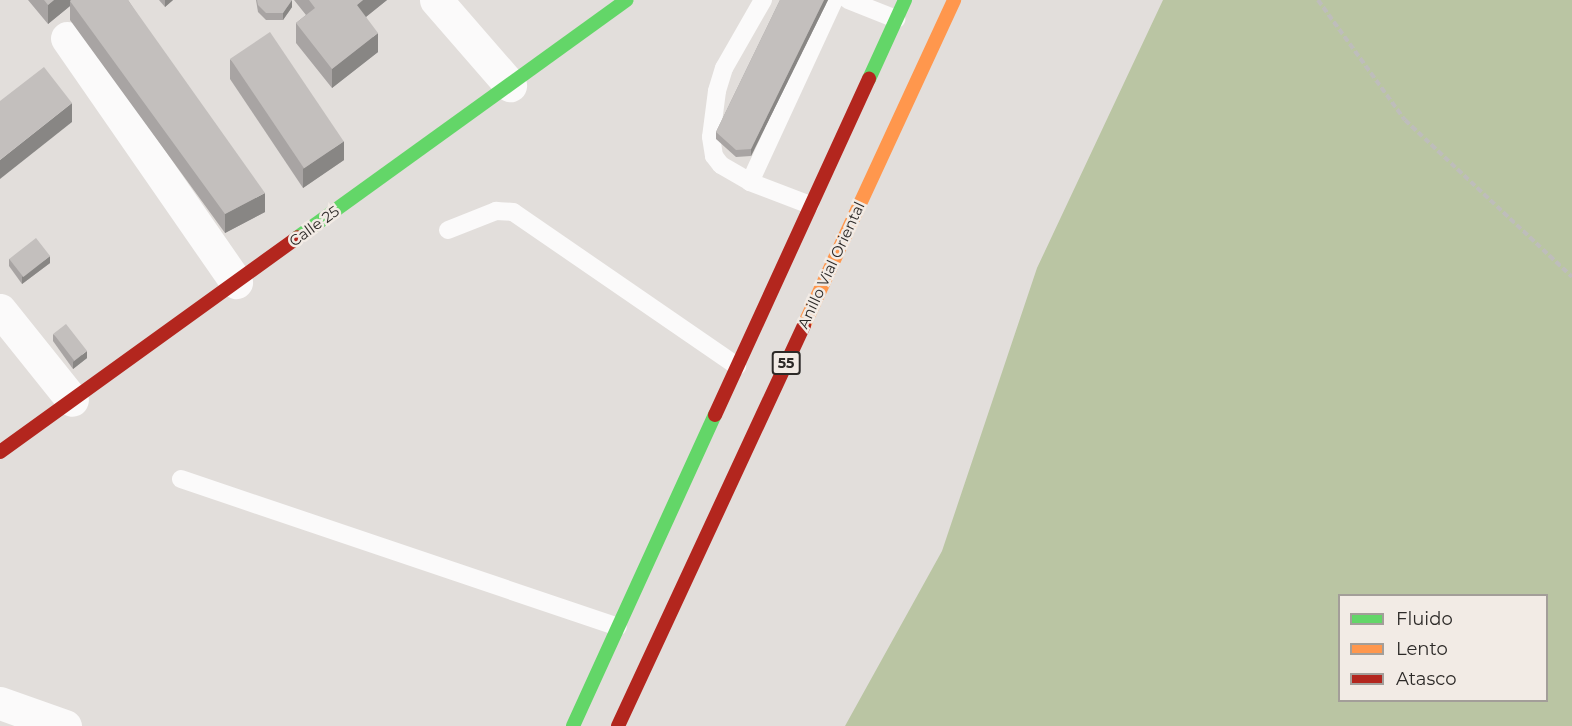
<!DOCTYPE html>
<html>
<head>
<meta charset="utf-8">
<style>
  body { margin:0 }
  #map { position:relative; width:1572px; height:726px; overflow:hidden; background:#e2dedb; font-family:Montserrat,sans-serif }
  div>[style] { position:absolute }
  .forest>* { inset:0; background:#bac5a3 }
  .path>* { height:4px; margin-top:-2px; transform-origin:0; background:repeating-linear-gradient(90deg,#bebdbb 0 6px,transparent 0 9px) }
  .lane>* { height:18px; margin:-9px; padding:0 9px; transform-origin:9px; border-radius:9px; background:#fbfafa }
  .street>* { height:33px; margin:-16.5px; padding:0 16.5px; transform-origin:16.5px; border-radius:16.5px; background:#fbfafa }
  .fast>* { height:14px; margin:-7px; padding:0 7px; transform-origin:7px; border-radius:7px; background:#63d668 }
  .slow>* { height:14px; margin:-7px; padding:0 7px; transform-origin:7px; border-radius:7px; background:#ff974d }
  .jam>* { height:14px; margin:-7px; padding:0 7px; transform-origin:7px; border-radius:7px; background:#b3261e }
  .wall>* { inset:0; background:#a8a4a3 }
  .shaded-wall>* { inset:0; background:#888684 }
  .building>* { inset:0; background:#c3bfbd; transform-origin:0 0 }
  span { translate:-50% -50%; white-space:nowrap; text-align:center; line-height:1.15; -webkit-text-stroke:5px #f2ebe5; paint-order:stroke }
  .shield-label span { padding:2px 4px; background:#f2ebe5; border:2px solid; border-radius:4px; -webkit-text-stroke-width:0 }
  .shield-label { font-size:14px; color:#2d2a28; font-weight:700 }
  .street-label { font-size:15px; color:#2d2a28 }
  .legend { position:absolute; left:1338px; top:594px; width:210px; height:108px; box-sizing:border-box; background:#f2ebe5; border:2px solid #a39e99; margin:0; padding:8px 10px; list-style:none; font-size:18px; color:#2d2a28 }
  .legend li { display:flex; align-items:center; gap:12px; height:30px }
  .legend b { width:30px; border:2px solid #a39e99 }
</style>
</head>
<body>
<div id="map">
  <div class="forest">
    <div style="clip-path:polygon(evenodd,1163px 0,1572px 0,1572px 726px,845px 726px,942px 551px,1037px 268px,1163px 0,1340px 596px,1546px 596px,1546px 700px,1340px 700px,1340px 596px)"></div>
  </div>
  <div class="path">
    <div style="left:1318px;top:0;width:148px;rotate:54.1deg"></div>
    <div style="left:1405px;top:120px;width:229px;rotate:43.2deg"></div>
  </div>
  <div class="lane">
    <div style="left:763px;top:0;width:78px;rotate:119.8deg"></div>
    <div style="left:724px;top:68px;width:24px;rotate:107deg"></div>
    <div style="left:717px;top:91px;width:46px;rotate:97.4deg"></div>
    <div style="left:711px;top:137px;width:19px;rotate:81deg"></div>
    <div style="left:714px;top:156px;width:11px;rotate:52deg"></div>
    <div style="left:721px;top:165px;width:34px;rotate:30deg"></div>
    <div style="left:750px;top:182px;width:64px;rotate:21deg"></div>
    <div style="left:848px;top:0;width:52px;rotate:21.6deg"></div>
    <div style="left:750px;top:182px;width:200px;rotate:-65.2deg"></div>
    <div style="left:448px;top:230px;width:52px;rotate:-21.6deg"></div>
    <div style="left:496px;top:211px;width:17px;rotate:3deg"></div>
    <div style="left:513px;top:212px;width:272px;rotate:34.5deg"></div>
    <div style="left:181px;top:479px;width:461px;rotate:18.7deg"></div>
  </div>
  <div class="street">
    <div style="left:436px;top:0;width:113px;rotate:49deg"></div>
    <div style="left:67px;top:38px;width:297px;rotate:55.3deg"></div>
    <div style="left:0;top:310px;width:115px;rotate:51.3deg"></div>
    <div style="left:0;top:703px;width:69px;rotate:19.5deg"></div>
  </div>
  <div class="fast">
    <div style="left:869px;top:79px;width:87px;rotate:-65.5deg"></div>
    <div style="left:298px;top:237px;width:405px;rotate:-35.8deg"></div>
    <div style="left:573px;top:726px;width:342px;rotate:-65.5deg"></div>
  </div>
  <div class="slow">
    <div style="left:804px;top:325px;width:358px;rotate:-65.2deg"></div>
  </div>
  <div class="jam">
    <div style="left:715px;top:415px;width:370px;rotate:-65.4deg"></div>
    <div style="left:0;top:452px;width:367px;rotate:-35.8deg"></div>
    <div style="left:618px;top:726px;width:442px;rotate:-65.1deg"></div>
  </div>
  <div class="wall">
    <div style="clip-path:polygon(28px 0,128px 0,265px 212px,225px 233px,70px 20px,70px 6px,48px 24px)"></div>
    <div style="clip-path:polygon(159px 0,173px 0,165px 7px)"></div>
    <div style="clip-path:polygon(256px 0,292px 0,292px 7px,283px 20px,266px 20px,258px 12px)"></div>
    <div style="clip-path:polygon(294px 0,387px 0,366px 17px,378px 52px,332px 88px,296px 43px,296px 23px,306px 15px)"></div>
    <div style="clip-path:polygon(780px 0,828px 0,751px 156px,736px 157px,716px 139px,716px 132px)"></div>
    <div style="clip-path:polygon(230px 59px,344px 160px,303px 188px,230px 79px)"></div>
    <div style="clip-path:polygon(9px 259px,50px 263px,22px 284px,9px 266px)"></div>
    <div style="clip-path:polygon(53px 334px,87px 358px,73px 369px,53px 341px)"></div>
  </div>
  <div class="shaded-wall">
    <div style="clip-path:polygon(54px 0,77px 0,70px 1px,70px 6px,48px 24px,48px 5px)"></div>
    <div style="clip-path:polygon(165px 0,173px 0,165px 7px)"></div>
    <div style="clip-path:polygon(292px 0,292px 7px,283px 20px,283px 13px)"></div>
    <div style="clip-path:polygon(363px 0,387px 0,357px 24px,357px 5px)"></div>
    <div style="clip-path:polygon(824px 0,828px 0,751px 156px,751px 149px)"></div>
    <div style="clip-path:polygon(378px 33px,378px 52px,332px 88px,332px 69px)"></div>
    <div style="clip-path:polygon(72px 103px,72px 122px,0 179px,0 160px)"></div>
    <div style="clip-path:polygon(344px 141px,344px 160px,303px 188px,303px 169px)"></div>
    <div style="clip-path:polygon(265px 193px,265px 212px,225px 233px,225px 214px)"></div>
    <div style="clip-path:polygon(50px 256px,50px 263px,22px 284px,22px 277px)"></div>
    <div style="clip-path:polygon(87px 351px,87px 358px,73px 369px,73px 362px)"></div>
  </div>
  <div class="building">
    <div style="clip-path:polygon(44px 0,54px 0,48px 5px)"></div>
    <div style="clip-path:polygon(71px 0,128px 0,265px 193px,225px 214px,70px 1px)"></div>
    <div style="clip-path:polygon(257px 0,292px 0,283px 13px,266px 13px,258px 5px)"></div>
    <div style="clip-path:polygon(309px 0,363px 0,357px 5px,378px 33px,332px 69px,296px 23px,315px 8px)"></div>
    <div style="clip-path:polygon(780px 0,824px 0,751px 149px,736px 150px,716px 132px)"></div>
    <div style="left:270px;top:32px;width:132px;height:48px;rotate:56deg"></div>
    <div style="clip-path:polygon(44px 67px,72px 103px,0 160px,0 101px)"></div>
    <div style="left:36px;top:238px;width:23px;height:34px;rotate:52deg"></div>
    <div style="left:66px;top:324px;width:34px;height:16px;rotate:52deg"></div>
  </div>
  <div class="shield-label">
    <span style="left:786px;top:363px">55</span>
  </div>
  <div class="street-label">
    <span style="left:314px;top:226px;rotate:-36deg">Calle 25</span>
    <span style="left:831px;top:265px;rotate:-65deg">Anillo Vial Oriental</span>
  </div>
  <ul class="legend">
  <li><b style="height:8px;background:#63d668"></b>Fluido</li>
  <li><b style="height:8px;background:#ff974d"></b>Lento</li>
  <li><b style="height:8px;background:#b3261e"></b>Atasco</li>
  </ul>
</div>
</body>
</html>
